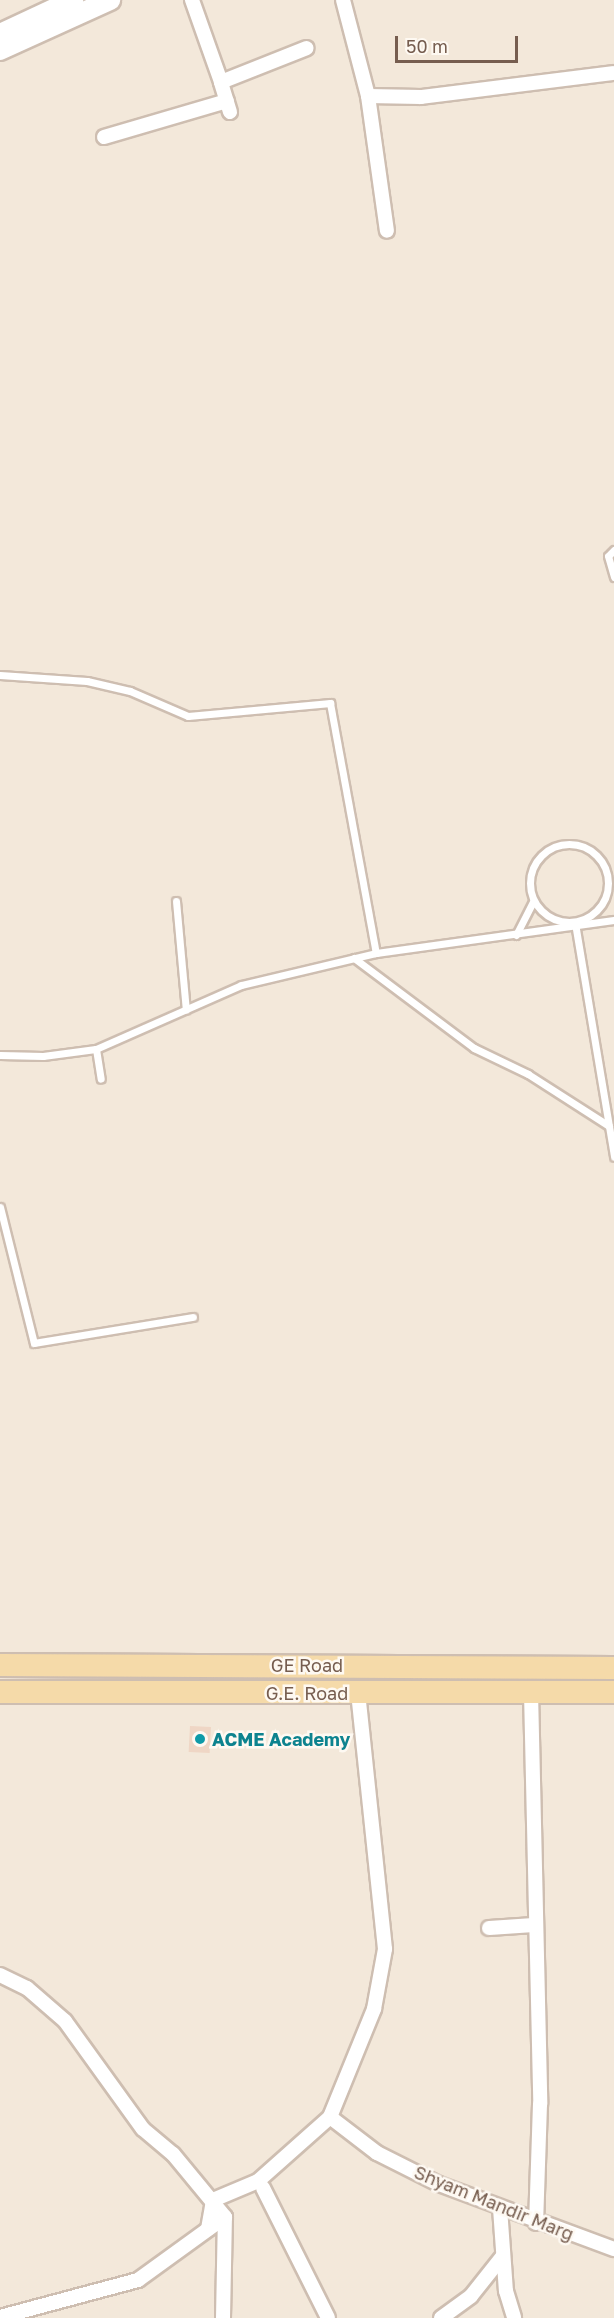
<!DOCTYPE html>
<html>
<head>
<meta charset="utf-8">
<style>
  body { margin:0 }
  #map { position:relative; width:614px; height:2318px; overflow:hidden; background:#fcf5eb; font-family:"Golos Text",sans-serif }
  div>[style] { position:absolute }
  .residential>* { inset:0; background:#f3e8da; transform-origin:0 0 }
  .building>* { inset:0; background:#efd6c5; transform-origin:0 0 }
  .roads { filter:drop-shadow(2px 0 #cebeb1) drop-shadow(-2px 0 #cebeb1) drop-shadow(0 2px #cebeb1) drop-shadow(0 -2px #cebeb1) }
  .lane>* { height:7px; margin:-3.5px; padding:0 3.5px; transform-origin:3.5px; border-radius:3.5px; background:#fff }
  .lane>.ring { margin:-3.5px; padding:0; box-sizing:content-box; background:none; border:7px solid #fff; border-radius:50% }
  .street>* { height:14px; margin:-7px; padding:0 7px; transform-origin:7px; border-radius:7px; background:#fff }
  .secondary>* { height:20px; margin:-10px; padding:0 10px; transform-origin:10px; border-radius:10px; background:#fff }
  .primary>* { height:22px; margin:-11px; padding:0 11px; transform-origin:11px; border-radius:11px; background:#f5daa9 }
  .dots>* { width:16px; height:16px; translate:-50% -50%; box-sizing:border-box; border:3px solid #fef9f2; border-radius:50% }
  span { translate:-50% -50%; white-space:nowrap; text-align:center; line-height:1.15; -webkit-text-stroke:5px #fef9f2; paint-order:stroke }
  .street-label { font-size:18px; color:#765d4f }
  .culture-label { font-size:18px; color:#0d838f; font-weight:700 }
  .left { translate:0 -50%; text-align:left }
  .scale { position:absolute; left:395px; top:36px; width:123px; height:27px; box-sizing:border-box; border:3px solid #765d4f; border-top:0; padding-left:8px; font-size:18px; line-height:21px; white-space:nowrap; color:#765d4f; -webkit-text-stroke:4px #fef9f2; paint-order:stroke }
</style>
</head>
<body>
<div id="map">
  <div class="residential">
    <div style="left:0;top:0;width:614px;height:2318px"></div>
  </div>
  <div class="building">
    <div style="left:190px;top:1726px;width:21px;height:26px;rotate:3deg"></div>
  </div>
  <div class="roads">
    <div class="lane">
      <div style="left:614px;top:550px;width:8px;rotate:135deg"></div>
      <div style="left:608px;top:556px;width:22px;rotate:74deg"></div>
      <div style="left:0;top:675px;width:87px;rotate:3.9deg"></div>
      <div style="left:87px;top:681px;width:44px;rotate:13.1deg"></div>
      <div style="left:130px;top:691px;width:63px;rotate:23.3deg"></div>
      <div style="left:188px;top:716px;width:143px;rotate:-5.2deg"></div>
      <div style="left:330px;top:703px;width:254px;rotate:79.6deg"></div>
      <div style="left:376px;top:953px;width:240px;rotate:-7.9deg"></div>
      <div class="ring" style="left:530px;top:844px;width:71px;height:71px"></div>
      <div style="left:176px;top:901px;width:109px;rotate:84.8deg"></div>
      <div style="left:575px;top:923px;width:237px;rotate:80.5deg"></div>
      <div style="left:516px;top:935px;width:38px;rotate:-63deg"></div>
      <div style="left:354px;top:958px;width:150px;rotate:36.9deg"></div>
      <div style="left:474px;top:1048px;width:60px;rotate:25.7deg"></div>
      <div style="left:528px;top:1074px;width:96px;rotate:32.7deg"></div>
      <div style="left:96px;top:1049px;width:30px;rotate:81deg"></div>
      <div style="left:0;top:1055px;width:43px;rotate:1.3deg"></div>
      <div style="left:43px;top:1056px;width:53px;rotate:-7.5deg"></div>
      <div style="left:96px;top:1049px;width:158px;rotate:-23.8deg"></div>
      <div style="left:241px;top:985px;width:139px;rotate:-13.3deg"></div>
      <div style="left:0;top:1207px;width:140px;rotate:76deg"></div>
      <div style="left:34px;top:1343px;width:161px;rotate:-9.3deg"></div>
    </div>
    <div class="street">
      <div style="left:192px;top:0;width:87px;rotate:70.5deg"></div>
      <div style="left:343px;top:0;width:99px;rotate:75.4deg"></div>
      <div style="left:368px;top:96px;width:136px;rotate:82deg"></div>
      <div style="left:368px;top:96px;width:53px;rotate:1.1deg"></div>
      <div style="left:421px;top:97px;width:194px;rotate:-7.1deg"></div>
      <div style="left:230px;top:112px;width:31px;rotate:-107deg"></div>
      <div style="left:221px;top:82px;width:92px;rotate:-21.6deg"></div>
      <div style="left:104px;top:137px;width:128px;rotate:-16.3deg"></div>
      <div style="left:531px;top:1692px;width:412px;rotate:88.7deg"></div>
      <div style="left:540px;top:2104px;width:119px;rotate:91.9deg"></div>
      <div style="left:489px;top:1928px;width:45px;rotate:-3.8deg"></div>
      <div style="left:0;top:1975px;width:30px;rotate:26deg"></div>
      <div style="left:27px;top:1988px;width:50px;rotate:41deg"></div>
      <div style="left:65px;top:2021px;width:133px;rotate:54.2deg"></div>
      <div style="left:143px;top:2129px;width:39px;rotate:40deg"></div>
      <div style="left:173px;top:2154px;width:82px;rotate:50.5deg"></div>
      <div style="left:225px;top:2217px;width:107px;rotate:144.1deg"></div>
      <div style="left:138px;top:2280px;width:143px;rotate:165deg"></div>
      <div style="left:330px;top:2117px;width:59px;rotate:37.5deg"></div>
      <div style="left:377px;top:2153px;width:69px;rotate:26.6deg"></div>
      <div style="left:439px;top:2184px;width:187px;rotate:20.4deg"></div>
      <div style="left:263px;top:2188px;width:145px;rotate:63.4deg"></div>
      <div style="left:500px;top:2208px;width:83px;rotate:85.9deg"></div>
      <div style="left:506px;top:2291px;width:28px;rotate:73deg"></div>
      <div style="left:208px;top:2229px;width:29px;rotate:-80deg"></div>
      <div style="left:213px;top:2200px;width:49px;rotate:-22.9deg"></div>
      <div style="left:258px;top:2181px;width:96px;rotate:-41.6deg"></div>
      <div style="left:330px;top:2117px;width:117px;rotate:-67.8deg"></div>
      <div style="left:374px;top:2009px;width:61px;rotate:-79.6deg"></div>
      <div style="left:385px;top:1949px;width:257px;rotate:-96deg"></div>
      <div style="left:223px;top:2318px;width:101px;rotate:-88.9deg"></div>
      <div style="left:441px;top:2318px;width:37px;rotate:-36deg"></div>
      <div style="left:471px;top:2296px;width:50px;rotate:-51.5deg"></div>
    </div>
    <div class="secondary">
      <div style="left:0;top:34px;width:81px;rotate:-25deg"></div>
      <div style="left:0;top:50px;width:121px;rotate:-24.4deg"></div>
    </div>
    <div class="primary">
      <div style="left:0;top:1665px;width:614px;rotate:0.28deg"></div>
      <div style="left:0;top:1692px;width:614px"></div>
    </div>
  </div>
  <div class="dots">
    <div style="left:200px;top:1739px;background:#0f9aa8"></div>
  </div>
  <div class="street-label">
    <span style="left:307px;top:1665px">GE Road</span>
    <span style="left:307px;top:1693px">G.E. Road</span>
    <span style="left:494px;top:2203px;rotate:22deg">Shyam Mandir Marg</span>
  </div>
  <div class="culture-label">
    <span class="left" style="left:212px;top:1739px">ACME Academy</span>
  </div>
  <div class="scale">50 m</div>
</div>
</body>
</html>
